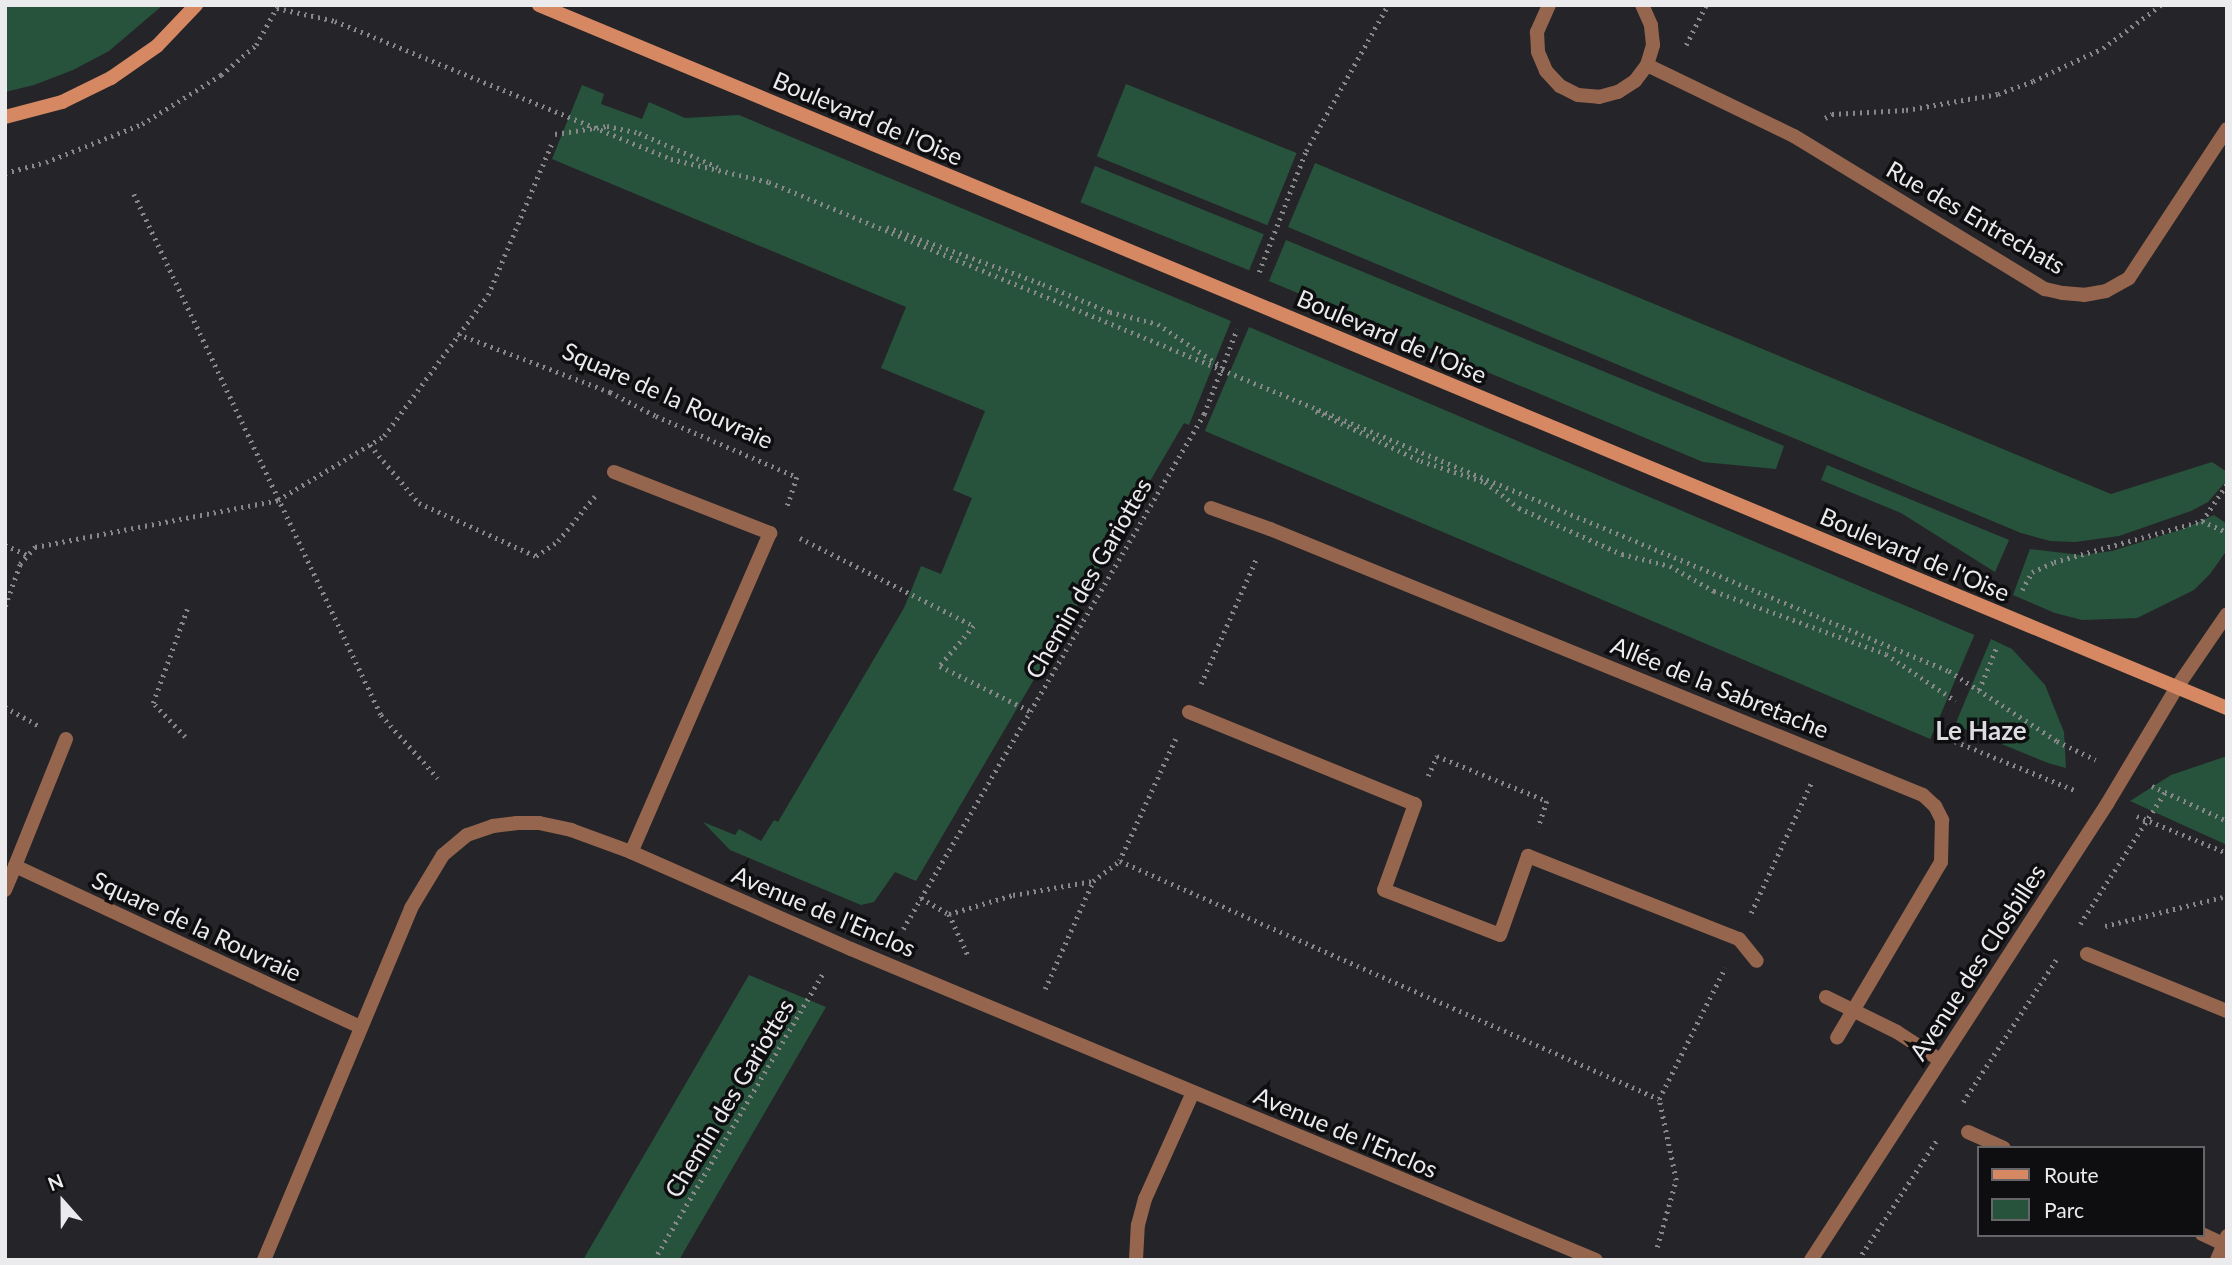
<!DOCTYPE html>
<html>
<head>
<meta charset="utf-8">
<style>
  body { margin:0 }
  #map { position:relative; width:2232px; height:1265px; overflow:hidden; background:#252529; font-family:Lato,sans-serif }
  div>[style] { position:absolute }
  .green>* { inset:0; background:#27533c; transform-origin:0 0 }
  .path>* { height:4.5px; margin-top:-2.25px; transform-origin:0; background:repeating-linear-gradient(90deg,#88888b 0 2px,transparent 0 7px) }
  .service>* { height:14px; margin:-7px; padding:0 7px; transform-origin:7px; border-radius:7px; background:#96654e }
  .minor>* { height:14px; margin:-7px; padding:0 7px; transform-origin:7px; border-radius:7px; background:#96654e }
  .tertiary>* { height:14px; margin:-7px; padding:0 7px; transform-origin:7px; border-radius:7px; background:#96654e }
  .secondary>* { height:14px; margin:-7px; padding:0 7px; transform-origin:7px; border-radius:7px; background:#d68863 }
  span { translate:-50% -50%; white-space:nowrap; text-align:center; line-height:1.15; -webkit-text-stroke:7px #0e0e10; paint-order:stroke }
  .street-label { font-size:24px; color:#ebebee }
  .neighbourhood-label { font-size:26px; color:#dcdce1; font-weight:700 }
  .frame { position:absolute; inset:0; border:7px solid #ebebee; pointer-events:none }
  .legend { position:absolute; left:1977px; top:1146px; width:228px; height:91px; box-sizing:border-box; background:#0e0e10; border:2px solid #666669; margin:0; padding:9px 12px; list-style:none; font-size:21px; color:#ebebee }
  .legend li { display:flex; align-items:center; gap:14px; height:35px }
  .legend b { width:35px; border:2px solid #666669 }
  .north { position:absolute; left:28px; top:1167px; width:70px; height:70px; -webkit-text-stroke:5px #0e0e10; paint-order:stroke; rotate:339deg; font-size:19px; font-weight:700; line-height:28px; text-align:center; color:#ebebee }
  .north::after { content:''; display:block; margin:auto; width:24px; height:32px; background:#ebebee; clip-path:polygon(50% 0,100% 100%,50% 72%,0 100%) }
</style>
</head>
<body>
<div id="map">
  <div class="green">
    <div style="clip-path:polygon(5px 5px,163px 5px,109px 51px,73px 70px,34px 85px,5px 92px)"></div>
    <div style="left:1126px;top:84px;width:184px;height:78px;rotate:22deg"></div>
    <div style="clip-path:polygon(582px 85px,604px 94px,601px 104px,642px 119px,649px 102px,685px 118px,739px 115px,1231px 321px,1189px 425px,1184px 423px,916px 881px,895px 872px,874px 902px,861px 905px,730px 850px,703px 822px,735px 835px,739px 829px,761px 841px,774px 820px,778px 822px,904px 608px,921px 566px,941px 574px,972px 498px,953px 490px,985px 411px,881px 368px,906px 307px,552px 159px)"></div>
    <div style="clip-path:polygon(1315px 163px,2111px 494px,2212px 462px,2227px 472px,2227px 480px,2208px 502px,2191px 511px,2119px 536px,2075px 542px,2050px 541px,2021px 533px,1288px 227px)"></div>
    <div style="left:1095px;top:166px;width:182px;height:39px;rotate:22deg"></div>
    <div style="clip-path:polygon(1286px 240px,1784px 446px,1776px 469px,1703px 462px,1269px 281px)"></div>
    <div style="left:1249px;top:327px;width:788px;height:113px;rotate:23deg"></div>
    <div style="clip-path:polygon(1827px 465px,2009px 540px,1995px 572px,1901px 513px,1821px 480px)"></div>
    <div style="clip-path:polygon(2214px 515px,2227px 524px,2227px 550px,2210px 574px,2194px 590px,2137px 618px,2082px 620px,2055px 613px,2013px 595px,2030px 549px,2081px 555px,2112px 551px,2183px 529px)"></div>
    <div style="clip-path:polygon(1991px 639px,2012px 649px,2045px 685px,2064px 732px,2066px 768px,2048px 763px,1955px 725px)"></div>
    <div style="clip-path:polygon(2227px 756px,2227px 845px,2130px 801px,2171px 775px)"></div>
    <div style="clip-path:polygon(749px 975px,826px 1007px,679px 1260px,583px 1260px)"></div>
  </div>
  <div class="path">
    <div style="left:277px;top:8px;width:59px;rotate:12.6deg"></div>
    <div style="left:335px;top:21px;width:363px;rotate:22.3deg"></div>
    <div style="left:671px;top:159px;width:101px;rotate:13.2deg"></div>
    <div style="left:769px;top:182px;width:1277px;rotate:22.51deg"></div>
    <div style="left:1949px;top:671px;width:129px;rotate:32.9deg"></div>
    <div style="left:2057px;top:741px;width:43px;rotate:26deg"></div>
    <div style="left:1686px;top:45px;width:45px;rotate:-63.4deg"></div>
    <div style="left:1825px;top:118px;width:8px;rotate:-30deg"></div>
    <div style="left:1832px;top:114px;width:74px;rotate:-3.1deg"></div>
    <div style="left:1906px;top:110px;width:93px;rotate:-9.9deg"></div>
    <div style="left:1998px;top:94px;width:37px;rotate:-20deg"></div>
    <div style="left:2033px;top:81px;width:77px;rotate:-25.2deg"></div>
    <div style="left:2103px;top:48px;width:72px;rotate:-36.6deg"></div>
    <div style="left:555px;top:134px;width:53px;rotate:-8.7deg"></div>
    <div style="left:607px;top:126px;width:33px;rotate:12deg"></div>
    <div style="left:639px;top:133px;width:88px;rotate:23.4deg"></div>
    <div style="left:5px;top:173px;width:42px;rotate:-15deg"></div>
    <div style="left:46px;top:162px;width:103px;rotate:-21.6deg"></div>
    <div style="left:142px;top:124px;width:93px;rotate:-31.8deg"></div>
    <div style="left:221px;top:75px;width:46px;rotate:-40.6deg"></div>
    <div style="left:256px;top:45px;width:43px;rotate:-61.1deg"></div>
    <div style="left:134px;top:194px;width:577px;rotate:64.63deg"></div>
    <div style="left:381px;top:715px;width:85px;rotate:47.9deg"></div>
    <div style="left:887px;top:227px;width:166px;rotate:20.1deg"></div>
    <div style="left:1043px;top:284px;width:73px;rotate:22.7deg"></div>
    <div style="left:1110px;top:312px;width:49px;rotate:14deg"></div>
    <div style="left:1158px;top:324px;width:77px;rotate:33.9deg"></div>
    <div style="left:1259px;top:272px;width:130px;rotate:-68.8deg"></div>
    <div style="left:1306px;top:151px;width:167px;rotate:-60.7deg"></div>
    <div style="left:458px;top:334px;width:163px;rotate:20.9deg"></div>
    <div style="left:610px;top:392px;width:52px;rotate:27.6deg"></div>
    <div style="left:656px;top:416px;width:154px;rotate:23.4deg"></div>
    <div style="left:797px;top:477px;width:33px;rotate:108deg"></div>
    <div style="left:1316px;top:411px;width:116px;rotate:25.5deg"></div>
    <div style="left:1421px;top:461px;width:67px;rotate:18.2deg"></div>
    <div style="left:1485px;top:482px;width:43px;rotate:37.4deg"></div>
    <div style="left:1519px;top:508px;width:113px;rotate:24.1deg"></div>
    <div style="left:1622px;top:554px;width:49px;rotate:14deg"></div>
    <div style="left:1670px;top:566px;width:51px;rotate:29.6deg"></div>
    <div style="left:1714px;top:591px;width:183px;rotate:20.1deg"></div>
    <div style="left:1886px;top:654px;width:84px;rotate:33.9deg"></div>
    <div style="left:370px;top:445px;width:76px;rotate:49.8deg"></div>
    <div style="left:419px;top:503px;width:128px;rotate:24.4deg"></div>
    <div style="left:536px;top:556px;width:27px;rotate:-34deg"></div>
    <div style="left:558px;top:541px;width:58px;rotate:-50.6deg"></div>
    <div style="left:2202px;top:521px;width:45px;rotate:-56deg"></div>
    <div style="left:800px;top:538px;width:195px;rotate:26.8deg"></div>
    <div style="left:974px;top:626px;width:52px;rotate:130.4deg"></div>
    <div style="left:940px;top:666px;width:101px;rotate:26.6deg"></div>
    <div style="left:5px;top:545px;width:24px;rotate:24deg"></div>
    <div style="left:2022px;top:590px;width:21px;rotate:-61deg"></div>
    <div style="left:2032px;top:572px;width:24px;rotate:-24deg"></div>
    <div style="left:2054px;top:562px;width:154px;rotate:-15.5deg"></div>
    <div style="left:2202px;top:521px;width:27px;rotate:24deg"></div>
    <div style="left:5px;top:606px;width:45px;rotate:-70.3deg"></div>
    <div style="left:20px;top:564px;width:23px;rotate:-49deg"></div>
    <div style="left:35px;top:547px;width:248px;rotate:-10.9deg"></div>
    <div style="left:278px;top:500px;width:124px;rotate:-31.1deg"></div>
    <div style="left:384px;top:436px;width:175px;rotate:-53.6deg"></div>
    <div style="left:488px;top:295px;width:163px;rotate:-67.2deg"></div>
    <div style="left:1201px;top:684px;width:139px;rotate:-66.2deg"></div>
    <div style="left:1979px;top:690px;width:48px;rotate:-67.8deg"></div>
    <div style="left:5px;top:707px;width:38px;rotate:29deg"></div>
    <div style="left:1942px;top:736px;width:146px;rotate:22.2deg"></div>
    <div style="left:185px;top:737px;width:47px;rotate:-133.3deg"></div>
    <div style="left:153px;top:703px;width:100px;rotate:-70.1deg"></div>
    <div style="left:1176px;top:739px;width:134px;rotate:114.7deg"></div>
    <div style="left:1120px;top:861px;width:589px;rotate:23.82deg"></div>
    <div style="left:1428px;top:776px;width:22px;rotate:-66deg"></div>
    <div style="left:1437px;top:756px;width:119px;rotate:22.2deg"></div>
    <div style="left:1547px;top:801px;width:28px;rotate:108deg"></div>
    <div style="left:2152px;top:786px;width:83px;rotate:25deg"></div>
    <div style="left:2137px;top:816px;width:97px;rotate:22.3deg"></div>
    <div style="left:921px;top:898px;width:32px;rotate:30deg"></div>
    <div style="left:949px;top:914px;width:67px;rotate:-16.5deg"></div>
    <div style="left:1013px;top:895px;width:81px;rotate:-9.9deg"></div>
    <div style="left:1751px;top:913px;width:145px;rotate:-65.2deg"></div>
    <div style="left:949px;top:914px;width:47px;rotate:65.1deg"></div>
    <div style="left:2080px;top:924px;width:157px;rotate:-57.2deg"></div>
    <div style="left:2105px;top:926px;width:126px;rotate:-13.8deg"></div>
    <div style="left:903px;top:929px;width:597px;rotate:-59.7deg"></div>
    <div style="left:1204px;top:414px;width:91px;rotate:-68.8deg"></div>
    <div style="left:1045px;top:989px;width:118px;rotate:-66deg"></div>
    <div style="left:1093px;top:881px;width:34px;rotate:-37deg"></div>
    <div style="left:1963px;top:1102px;width:170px;rotate:-56.8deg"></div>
    <div style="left:1657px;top:1247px;width:70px;rotate:-74.2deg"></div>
    <div style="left:1676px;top:1180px;width:83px;rotate:-101.9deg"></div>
    <div style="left:1659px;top:1099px;width:147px;rotate:-63.3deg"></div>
    <div style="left:654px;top:1260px;width:335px;rotate:-59.5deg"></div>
    <div style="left:1858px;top:1260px;width:146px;rotate:-56.7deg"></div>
  </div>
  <div class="service">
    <div style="left:614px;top:472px;width:168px;rotate:21.4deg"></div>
    <div style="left:770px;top:533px;width:348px;rotate:113.5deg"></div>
    <div style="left:1211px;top:508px;width:63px;rotate:19.6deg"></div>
    <div style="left:1270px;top:529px;width:705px;rotate:22.16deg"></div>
    <div style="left:1923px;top:795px;width:16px;rotate:43deg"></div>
    <div style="left:1935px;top:806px;width:16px;rotate:63deg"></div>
    <div style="left:1942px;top:820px;width:42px;rotate:91.4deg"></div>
    <div style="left:1941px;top:862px;width:204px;rotate:120.6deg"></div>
    <div style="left:1189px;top:712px;width:244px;rotate:22.2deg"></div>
    <div style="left:1415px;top:804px;width:91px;rotate:109.8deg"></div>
    <div style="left:1384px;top:890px;width:124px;rotate:21.2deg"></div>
    <div style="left:1500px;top:935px;width:84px;rotate:-70.5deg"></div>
    <div style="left:1528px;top:856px;width:227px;rotate:21.5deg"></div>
    <div style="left:1739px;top:939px;width:28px;rotate:51deg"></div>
    <div style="left:66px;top:739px;width:137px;rotate:111.9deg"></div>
    <div style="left:15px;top:866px;width:381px;rotate:25deg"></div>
    <div style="left:5px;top:890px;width:26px;rotate:-67deg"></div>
    <div style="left:2087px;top:954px;width:151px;rotate:22.2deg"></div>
    <div style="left:1826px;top:997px;width:79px;rotate:26.2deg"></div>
    <div style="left:1897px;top:1032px;width:51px;rotate:33.1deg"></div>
    <div style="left:1968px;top:1132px;width:39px;rotate:24deg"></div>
    <div style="left:2202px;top:1234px;width:23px;rotate:25deg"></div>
  </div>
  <div class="minor">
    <div style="left:1549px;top:5px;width:30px;rotate:114deg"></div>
    <div style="left:1537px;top:32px;width:20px;rotate:87deg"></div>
    <div style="left:1538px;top:52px;width:21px;rotate:67deg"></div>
    <div style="left:1546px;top:71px;width:21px;rotate:47deg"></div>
    <div style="left:1560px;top:86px;width:20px;rotate:27deg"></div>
    <div style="left:1578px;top:95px;width:21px;rotate:5deg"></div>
    <div style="left:1599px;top:97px;width:20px;rotate:-15deg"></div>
    <div style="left:1618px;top:92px;width:20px;rotate:-33deg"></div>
    <div style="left:1635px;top:81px;width:20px;rotate:-53deg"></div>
    <div style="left:1647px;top:65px;width:21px;rotate:-73deg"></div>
    <div style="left:1653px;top:45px;width:20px;rotate:-96deg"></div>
    <div style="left:1651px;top:25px;width:22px;rotate:-114deg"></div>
    <div style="left:1647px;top:65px;width:163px;rotate:25.8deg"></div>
    <div style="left:1794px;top:136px;width:294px;rotate:31.4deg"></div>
    <div style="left:2045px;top:289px;width:18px;rotate:13deg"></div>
    <div style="left:2063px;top:293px;width:21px;rotate:5deg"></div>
    <div style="left:2084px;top:295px;width:22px;rotate:-10deg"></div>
    <div style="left:2106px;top:291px;width:26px;rotate:-29deg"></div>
    <div style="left:2129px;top:278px;width:178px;rotate:-56.7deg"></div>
    <div style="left:264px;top:1260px;width:381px;rotate:-67.3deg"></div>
    <div style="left:411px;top:908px;width:62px;rotate:-58.9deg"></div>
    <div style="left:443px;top:855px;width:31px;rotate:-40deg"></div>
    <div style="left:467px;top:835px;width:28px;rotate:-19deg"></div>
    <div style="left:493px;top:826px;width:23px;rotate:-7deg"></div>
    <div style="left:516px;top:823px;width:23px"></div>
    <div style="left:539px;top:823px;width:33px;rotate:12deg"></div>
    <div style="left:571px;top:830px;width:64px;rotate:20.1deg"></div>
    <div style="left:631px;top:852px;width:240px;rotate:23.8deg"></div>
    <div style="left:851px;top:949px;width:807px;rotate:22.66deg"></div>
    <div style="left:1136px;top:1260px;width:35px;rotate:-87deg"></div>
    <div style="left:1138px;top:1225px;width:27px;rotate:-75deg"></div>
    <div style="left:1145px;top:1199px;width:117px;rotate:-65.8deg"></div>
    <div style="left:1811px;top:1260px;width:544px;rotate:-57.01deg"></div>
    <div style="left:2107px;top:804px;width:136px;rotate:-59.1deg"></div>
    <div style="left:2217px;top:1260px;width:26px;rotate:-67deg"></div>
  </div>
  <div class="tertiary">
    <div style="left:2177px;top:687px;width:88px;rotate:-55.6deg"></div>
  </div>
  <div class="secondary">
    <div style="left:539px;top:5px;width:1829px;rotate:22.61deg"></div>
    <div style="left:5px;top:117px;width:59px;rotate:-14.7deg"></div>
    <div style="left:62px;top:102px;width:55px;rotate:-26.1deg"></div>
    <div style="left:111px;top:78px;width:56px;rotate:-34.8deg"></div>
    <div style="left:157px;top:46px;width:57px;rotate:-46.4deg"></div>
  </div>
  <div class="street-label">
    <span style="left:868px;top:118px;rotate:23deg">Boulevard de l'Oise</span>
    <span style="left:1976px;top:217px;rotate:30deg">Rue des Entrechats</span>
    <span style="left:1392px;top:336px;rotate:23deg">Boulevard de l'Oise</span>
    <span style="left:668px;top:395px;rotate:24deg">Square de la Rouvraie</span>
    <span style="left:1915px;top:554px;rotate:23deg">Boulevard de l'Oise</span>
    <span style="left:1088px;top:578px;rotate:-60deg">Chemin des Gariottes</span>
    <span style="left:1720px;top:687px;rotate:22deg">Allée de la Sabretache</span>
    <span style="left:824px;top:911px;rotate:23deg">Avenue de l'Enclos</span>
    <span style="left:197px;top:926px;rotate:25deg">Square de la Rouvraie</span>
    <span style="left:1977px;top:962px;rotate:-57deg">Avenue des Closbilles</span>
    <span style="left:729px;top:1098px;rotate:-59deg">Chemin des Gariottes</span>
    <span style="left:1346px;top:1132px;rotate:23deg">Avenue de l'Enclos</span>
  </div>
  <div class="neighbourhood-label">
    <span style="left:1981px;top:731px">Le Haze</span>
  </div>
  <div class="frame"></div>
  <ul class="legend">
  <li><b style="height:9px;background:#d68863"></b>Route</li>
  <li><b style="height:19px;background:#27533c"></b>Parc</li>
  </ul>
  <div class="north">N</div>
</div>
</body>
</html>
